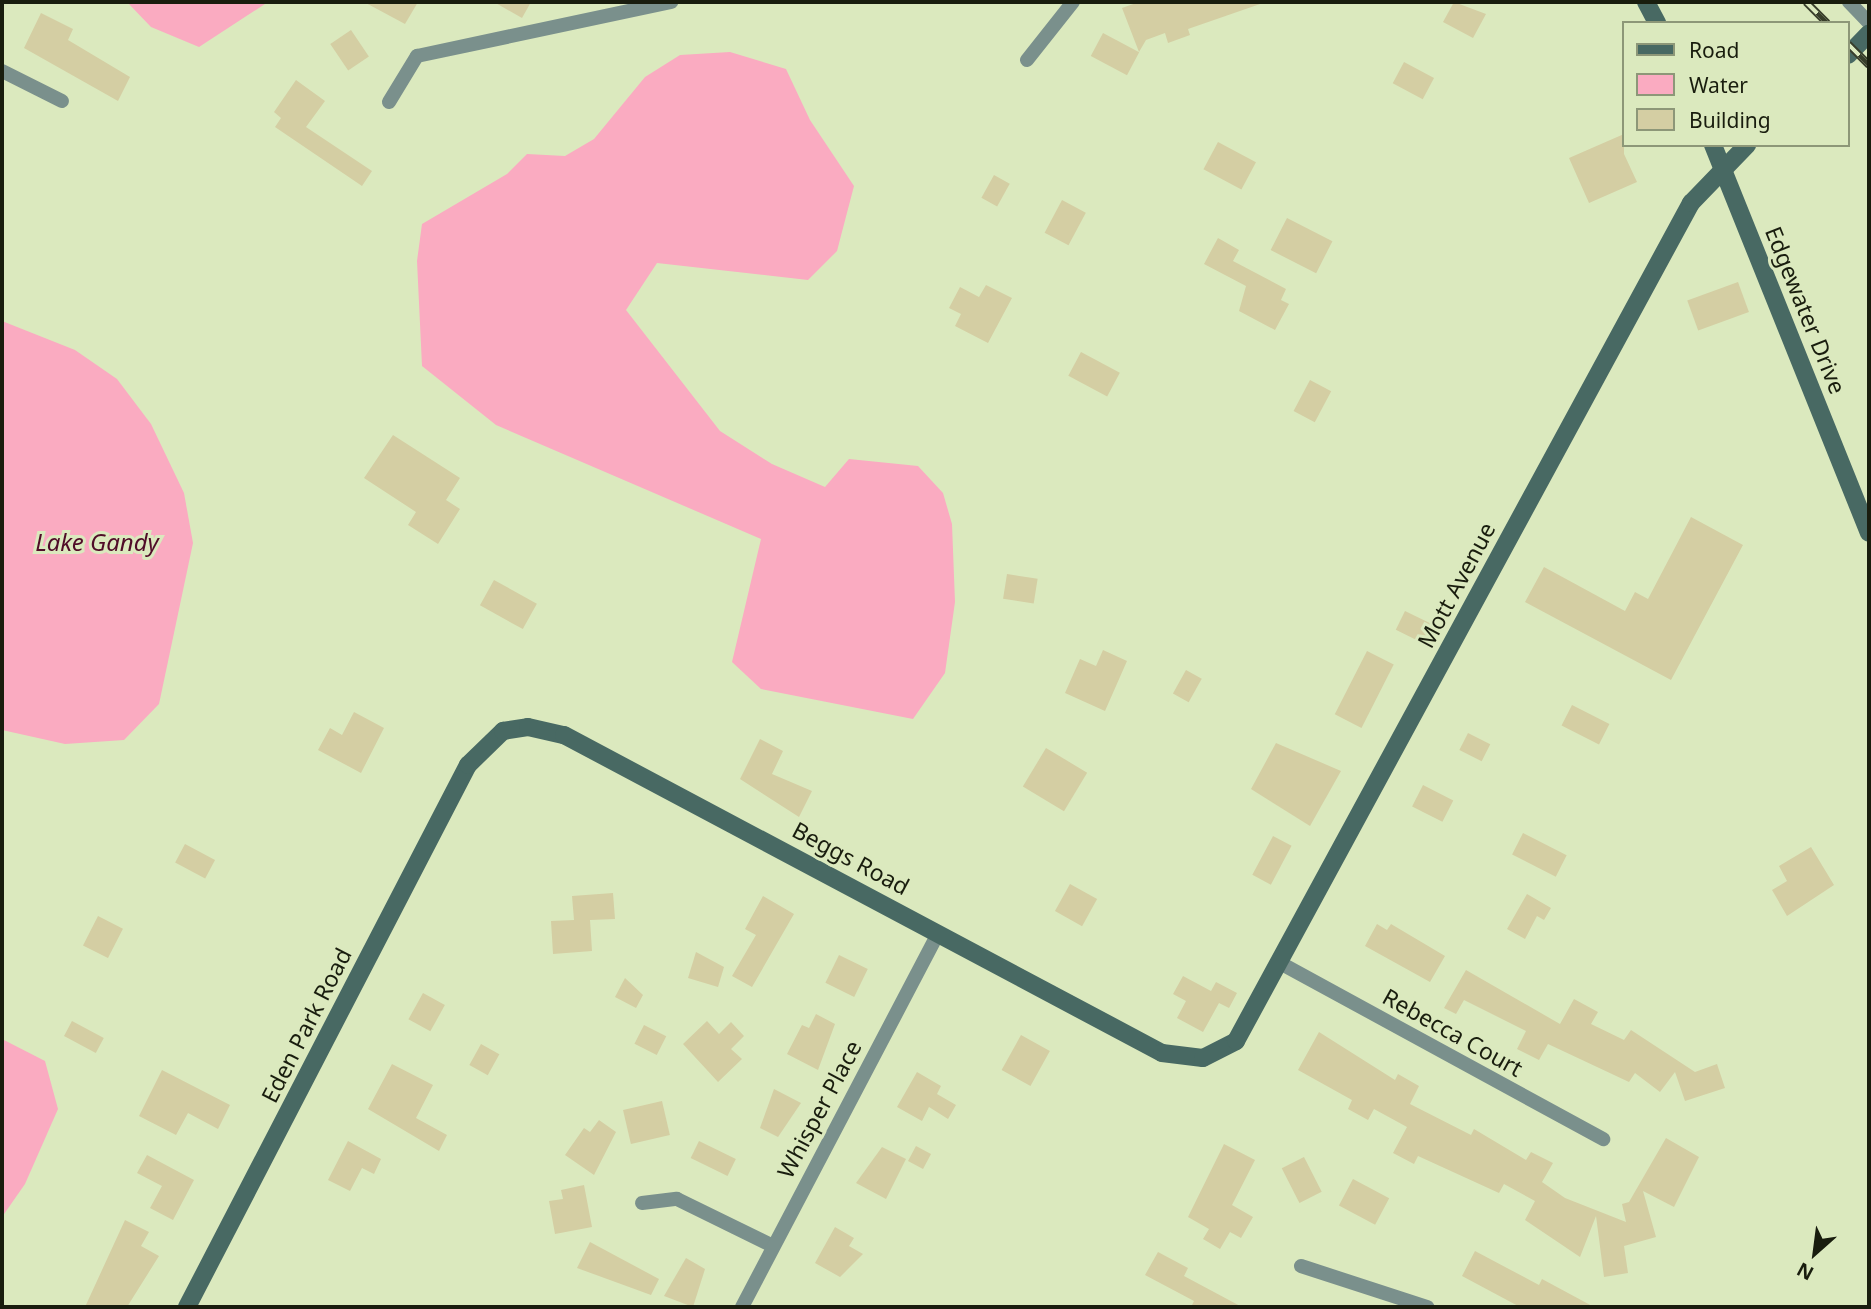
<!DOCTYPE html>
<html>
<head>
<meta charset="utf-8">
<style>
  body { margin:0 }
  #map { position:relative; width:1871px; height:1309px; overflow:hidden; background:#dbe9be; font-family:"Noto Sans",sans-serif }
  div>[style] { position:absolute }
  .water>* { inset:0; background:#faabc1 }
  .building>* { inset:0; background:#d4cea3; transform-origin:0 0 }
  .street>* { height:14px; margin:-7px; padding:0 7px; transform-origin:7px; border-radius:7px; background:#7a908c }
  .secondary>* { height:18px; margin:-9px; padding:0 9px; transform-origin:9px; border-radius:9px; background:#486963 }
  .rail>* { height:8px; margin-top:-4px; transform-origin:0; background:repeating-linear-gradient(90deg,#dbe9be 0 16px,#383e2b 0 32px); box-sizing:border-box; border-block:2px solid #383e2b }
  span { translate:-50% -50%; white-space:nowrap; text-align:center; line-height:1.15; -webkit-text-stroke:6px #dbe9be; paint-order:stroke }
  .street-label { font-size:23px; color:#191d0e }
  .water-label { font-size:24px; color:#500c28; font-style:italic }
  .frame { position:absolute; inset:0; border:4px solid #191d0e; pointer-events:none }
  .legend { position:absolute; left:1622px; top:21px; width:228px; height:126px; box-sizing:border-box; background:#dbe9be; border:2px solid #8d9778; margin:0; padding:9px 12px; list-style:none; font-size:21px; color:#191d0e }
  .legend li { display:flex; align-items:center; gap:14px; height:35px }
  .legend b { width:35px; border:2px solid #8d9778 }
  .north { position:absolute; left:1780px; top:1218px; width:70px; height:70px; -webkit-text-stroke:5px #dbe9be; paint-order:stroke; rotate:208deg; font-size:19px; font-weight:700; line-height:28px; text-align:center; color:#191d0e }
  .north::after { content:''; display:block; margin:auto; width:24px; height:32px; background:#191d0e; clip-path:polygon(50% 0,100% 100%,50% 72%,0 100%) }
</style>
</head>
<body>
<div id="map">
  <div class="water">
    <div style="clip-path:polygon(127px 2px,126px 2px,268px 2px,199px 47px,151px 27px)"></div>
    <div style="clip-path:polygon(730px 52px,786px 69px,810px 120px,854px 186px,837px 251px,808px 280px,657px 263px,626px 310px,720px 431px,772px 464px,825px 487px,849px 459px,918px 466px,943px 493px,952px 524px,955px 602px,945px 673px,913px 719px,761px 689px,732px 662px,761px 539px,496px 425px,422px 366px,417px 261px,422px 224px,507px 174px,527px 154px,565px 156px,594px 139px,645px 77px,680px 55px)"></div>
    <div style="clip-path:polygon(2px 321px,75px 350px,117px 379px,151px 424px,184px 493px,193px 543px,159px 704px,124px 740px,65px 744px,2px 730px)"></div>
    <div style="clip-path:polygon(2px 1039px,45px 1061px,58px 1109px,25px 1184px,2px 1217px)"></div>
  </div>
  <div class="building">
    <div style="clip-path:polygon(364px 2px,418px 2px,405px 24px)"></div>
    <div style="clip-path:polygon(494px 2px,531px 2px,522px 18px)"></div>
    <div style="clip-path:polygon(1139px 2px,1263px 2px,1263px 3px,1188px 29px,1190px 35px,1168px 43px,1165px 33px,1146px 40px,1139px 52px,1122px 8px)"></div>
    <div style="clip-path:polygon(1454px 2px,1486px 14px,1473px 38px,1443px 22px)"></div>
    <div style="clip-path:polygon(41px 13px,73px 29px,68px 40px,130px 77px,118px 101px,24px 48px)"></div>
    <div style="left:351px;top:30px;width:32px;height:25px;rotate:56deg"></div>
    <div style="left:1103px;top:33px;width:41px;height:26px;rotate:28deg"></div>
    <div style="left:1404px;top:62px;width:34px;height:24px;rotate:28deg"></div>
    <div style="clip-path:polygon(296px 80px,325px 101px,306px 127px,372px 171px,362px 186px,275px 127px,281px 118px,274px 112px)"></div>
    <div style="clip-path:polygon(1624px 134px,1624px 154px,1637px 182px,1589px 203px,1569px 158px)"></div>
    <div style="left:1218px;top:142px;width:43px;height:31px;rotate:28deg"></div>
    <div style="left:994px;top:175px;width:18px;height:26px;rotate:29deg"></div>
    <div style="left:1062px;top:200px;width:27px;height:37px;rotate:28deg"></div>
    <div style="left:1287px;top:218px;width:51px;height:36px;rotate:27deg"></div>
    <div style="clip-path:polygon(1218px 238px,1239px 250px,1233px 261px,1286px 289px,1281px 300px,1289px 304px,1275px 330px,1239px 311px,1246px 286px,1204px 264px)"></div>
    <div style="left:1738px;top:282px;width:32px;height:54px;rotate:70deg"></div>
    <div style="clip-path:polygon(986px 285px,1012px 298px,988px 343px,955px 326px,961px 314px,949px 308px,960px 287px,979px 297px)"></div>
    <div style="left:1081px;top:352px;width:44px;height:27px;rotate:28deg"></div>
    <div style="left:1310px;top:380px;width:24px;height:35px;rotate:28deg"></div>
    <div style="clip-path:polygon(393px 435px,460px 478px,446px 500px,460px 509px,438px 544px,408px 525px,416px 512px,364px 478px)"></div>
    <div style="clip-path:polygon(1691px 517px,1743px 545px,1671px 680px,1525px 602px,1544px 567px,1625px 611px,1635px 592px,1648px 599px)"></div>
    <div style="left:1007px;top:574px;width:31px;height:25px;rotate:9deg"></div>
    <div style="left:494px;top:580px;width:49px;height:29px;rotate:29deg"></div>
    <div style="left:1405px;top:611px;width:32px;height:21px;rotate:26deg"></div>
    <div style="clip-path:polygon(1103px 650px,1127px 661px,1105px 711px,1065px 693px,1080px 659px,1096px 666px)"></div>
    <div style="left:1367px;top:651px;width:30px;height:71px;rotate:27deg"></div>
    <div style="left:1186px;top:670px;width:18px;height:27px;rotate:29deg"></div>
    <div style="left:1572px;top:705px;width:42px;height:23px;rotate:27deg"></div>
    <div style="clip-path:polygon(354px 712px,384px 728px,361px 773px,318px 750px,330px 728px,342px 735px)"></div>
    <div style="left:1468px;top:733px;width:25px;height:19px;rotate:27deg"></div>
    <div style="clip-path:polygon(760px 739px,783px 751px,772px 774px,812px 791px,799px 817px,740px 779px)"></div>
    <div style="clip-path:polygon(1276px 743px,1341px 771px,1310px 826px,1251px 789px)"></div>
    <div style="left:1046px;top:748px;width:48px;height:45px;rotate:31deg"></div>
    <div style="left:1423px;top:785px;width:34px;height:24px;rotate:27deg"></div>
    <div style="left:1523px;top:833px;width:49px;height:24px;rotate:27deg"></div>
    <div style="left:1273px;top:836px;width:21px;height:44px;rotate:28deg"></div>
    <div style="left:185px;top:844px;width:34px;height:21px;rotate:28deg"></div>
    <div style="clip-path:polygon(1811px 847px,1834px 885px,1787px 916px,1772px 890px,1787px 881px,1779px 866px)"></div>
    <div style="left:1070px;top:884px;width:31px;height:31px;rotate:29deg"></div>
    <div style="clip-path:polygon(613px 893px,615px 919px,590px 920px,592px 951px,553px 954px,551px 921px,574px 920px,572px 896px)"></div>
    <div style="clip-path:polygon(1527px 894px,1551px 908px,1544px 920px,1537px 916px,1525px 939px,1507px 929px)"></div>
    <div style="clip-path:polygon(763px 896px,794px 914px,752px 987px,732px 976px,756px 935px,745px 929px)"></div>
    <div style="left:98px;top:916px;width:28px;height:33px;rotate:27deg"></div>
    <div style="clip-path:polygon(1377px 924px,1387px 930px,1391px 924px,1445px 956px,1430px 982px,1365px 946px)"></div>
    <div style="clip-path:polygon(696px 952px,724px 967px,718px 987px,688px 978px)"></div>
    <div style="left:839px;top:955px;width:32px;height:31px;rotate:26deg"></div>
    <div style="clip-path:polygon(1466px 970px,1560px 1024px,1574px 999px,1598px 1012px,1591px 1024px,1624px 1040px,1631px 1030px,1695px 1072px,1717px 1064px,1725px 1088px,1685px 1101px,1675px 1072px,1660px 1092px,1635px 1073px,1629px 1082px,1548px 1044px,1539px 1060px,1517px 1049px,1526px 1031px,1464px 1000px,1456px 1014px,1444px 1008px)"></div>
    <div style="clip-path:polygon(1183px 976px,1211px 991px,1216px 982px,1237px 993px,1229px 1008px,1219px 1003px,1203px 1032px,1177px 1018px,1186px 1001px,1173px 994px)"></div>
    <div style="clip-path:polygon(625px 978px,643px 995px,636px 1008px,615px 997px)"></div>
    <div style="left:423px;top:993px;width:25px;height:30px;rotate:29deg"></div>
    <div style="clip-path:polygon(816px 1014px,835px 1024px,818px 1070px,787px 1054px,802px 1025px,809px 1028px)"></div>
    <div style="left:72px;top:1021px;width:36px;height:17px;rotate:28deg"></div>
    <div style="clip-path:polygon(707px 1021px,719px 1034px,731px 1022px,744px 1036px,731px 1049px,742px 1059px,718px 1082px,683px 1044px)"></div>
    <div style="left:644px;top:1025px;width:25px;height:21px;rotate:27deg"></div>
    <div style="clip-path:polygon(1319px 1032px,1395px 1080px,1398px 1074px,1419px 1086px,1410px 1104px,1471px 1135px,1474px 1129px,1526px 1160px,1531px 1152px,1553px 1163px,1542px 1182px,1565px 1198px,1626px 1222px,1622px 1204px,1629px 1202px,1666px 1138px,1699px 1157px,1674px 1207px,1643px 1191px,1656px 1237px,1624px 1246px,1628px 1273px,1604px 1277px,1596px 1216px,1580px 1257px,1525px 1220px,1535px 1201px,1504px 1184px,1499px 1193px,1418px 1156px,1414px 1164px,1393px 1153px,1407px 1127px,1374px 1109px,1368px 1120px,1348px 1109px,1352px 1100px,1298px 1070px)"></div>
    <div style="left:1021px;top:1035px;width:33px;height:40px;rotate:29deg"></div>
    <div style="left:481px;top:1044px;width:21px;height:24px;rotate:29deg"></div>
    <div style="clip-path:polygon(392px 1064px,433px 1085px,416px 1118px,447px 1135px,439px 1151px,368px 1109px)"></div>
    <div style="clip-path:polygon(162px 1070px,230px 1105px,218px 1129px,188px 1113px,176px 1135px,139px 1116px)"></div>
    <div style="clip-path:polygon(917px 1072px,941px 1086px,937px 1094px,956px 1105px,948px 1119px,929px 1107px,922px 1121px,897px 1107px)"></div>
    <div style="clip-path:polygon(774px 1089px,801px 1103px,778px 1137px,760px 1128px)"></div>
    <div style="left:662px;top:1101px;width:35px;height:40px;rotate:77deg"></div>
    <div style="clip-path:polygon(599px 1120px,616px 1132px,594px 1175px,565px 1155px,584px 1128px,590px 1132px)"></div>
    <div style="clip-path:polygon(348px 1141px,381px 1159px,374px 1174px,362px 1168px,350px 1191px,328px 1180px)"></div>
    <div style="left:699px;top:1141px;width:41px;height:19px;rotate:26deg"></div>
    <div style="clip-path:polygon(1224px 1144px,1255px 1160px,1232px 1205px,1253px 1217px,1241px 1238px,1230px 1232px,1220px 1249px,1203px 1239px,1209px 1229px,1188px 1217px)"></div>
    <div style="left:916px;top:1146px;width:17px;height:17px;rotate:28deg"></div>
    <div style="clip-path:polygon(882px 1147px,906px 1159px,886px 1199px,856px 1183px)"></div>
    <div style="clip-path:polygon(147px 1155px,194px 1180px,173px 1220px,150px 1208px,162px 1186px,137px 1173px)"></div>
    <div style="left:1304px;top:1157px;width:39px;height:25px;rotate:63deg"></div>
    <div style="left:1353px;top:1179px;width:41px;height:30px;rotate:28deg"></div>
    <div style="clip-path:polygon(584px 1185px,592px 1227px,555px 1234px,549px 1201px,563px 1199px,561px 1190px)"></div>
    <div style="clip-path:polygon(125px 1220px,149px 1232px,141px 1246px,159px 1256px,127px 1307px,85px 1307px)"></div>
    <div style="clip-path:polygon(835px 1227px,854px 1238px,849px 1246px,863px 1254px,840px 1277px,815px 1263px)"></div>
    <div style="clip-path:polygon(590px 1242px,659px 1279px,651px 1295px,577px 1268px)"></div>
    <div style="clip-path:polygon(1475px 1251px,1539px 1285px,1542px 1279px,1594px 1307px,1520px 1307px,1462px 1276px)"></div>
    <div style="clip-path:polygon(1158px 1252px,1188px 1268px,1184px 1276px,1242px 1307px,1191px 1307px,1194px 1301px,1145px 1275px)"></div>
    <div style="clip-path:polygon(686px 1258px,705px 1269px,693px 1307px,664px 1296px)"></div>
  </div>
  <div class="street">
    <div style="left:1849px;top:2px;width:29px;rotate:46deg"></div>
    <div style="left:1027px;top:60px;width:74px;rotate:-51.6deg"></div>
    <div style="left:2px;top:71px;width:67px;rotate:26.6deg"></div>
    <div style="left:389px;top:102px;width:54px;rotate:-58.7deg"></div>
    <div style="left:417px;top:56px;width:260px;rotate:-12deg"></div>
    <div style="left:1282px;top:964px;width:366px;rotate:28.6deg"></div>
    <div style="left:642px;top:1203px;width:35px;rotate:-7deg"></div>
    <div style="left:677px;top:1199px;width:107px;rotate:26.1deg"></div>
    <div style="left:1301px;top:1266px;width:133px;rotate:18deg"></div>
    <div style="left:742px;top:1307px;width:422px;rotate:-62.3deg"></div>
  </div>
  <div class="secondary">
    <div style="left:1646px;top:2px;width:24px;rotate:62deg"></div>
    <div style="left:1848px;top:55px;width:30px;rotate:-46deg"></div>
    <div style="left:1713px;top:145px;width:418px;rotate:68.1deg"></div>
    <div style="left:187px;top:1307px;width:611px;rotate:-62.6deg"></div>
    <div style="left:468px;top:765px;width:49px;rotate:-44.2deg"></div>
    <div style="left:503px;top:731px;width:25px;rotate:-9deg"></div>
    <div style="left:528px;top:727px;width:37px;rotate:13deg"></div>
    <div style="left:564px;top:735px;width:677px;rotate:28deg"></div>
    <div style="left:1162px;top:1053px;width:41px;rotate:7deg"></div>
    <div style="left:1203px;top:1058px;width:37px;rotate:-27deg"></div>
    <div style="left:1236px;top:1041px;width:954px;rotate:-61.5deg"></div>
    <div style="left:1691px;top:203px;width:81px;rotate:-46deg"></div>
  </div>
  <div class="rail">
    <div style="left:1806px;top:2px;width:30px;rotate:45deg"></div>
    <div style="left:1848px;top:44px;width:30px;rotate:45deg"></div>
  </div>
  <div class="street-label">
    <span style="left:1806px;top:310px;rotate:68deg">Edgewater Drive</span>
    <span style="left:1456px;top:585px;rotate:-62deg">Mott Avenue</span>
    <span style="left:851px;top:858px;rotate:28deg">Beggs Road</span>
    <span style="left:306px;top:1025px;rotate:-63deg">Eden Park Road</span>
    <span style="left:1453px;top:1032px;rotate:29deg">Rebecca Court</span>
    <span style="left:819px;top:1109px;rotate:-62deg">Whisper Place</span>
  </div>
  <div class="water-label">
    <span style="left:97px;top:542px">Lake Gandy</span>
  </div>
  <div class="frame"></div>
  <ul class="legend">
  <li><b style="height:9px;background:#486963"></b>Road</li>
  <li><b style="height:19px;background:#faabc1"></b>Water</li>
  <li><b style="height:19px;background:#d4cea3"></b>Building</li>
  </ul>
  <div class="north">N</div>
</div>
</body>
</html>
